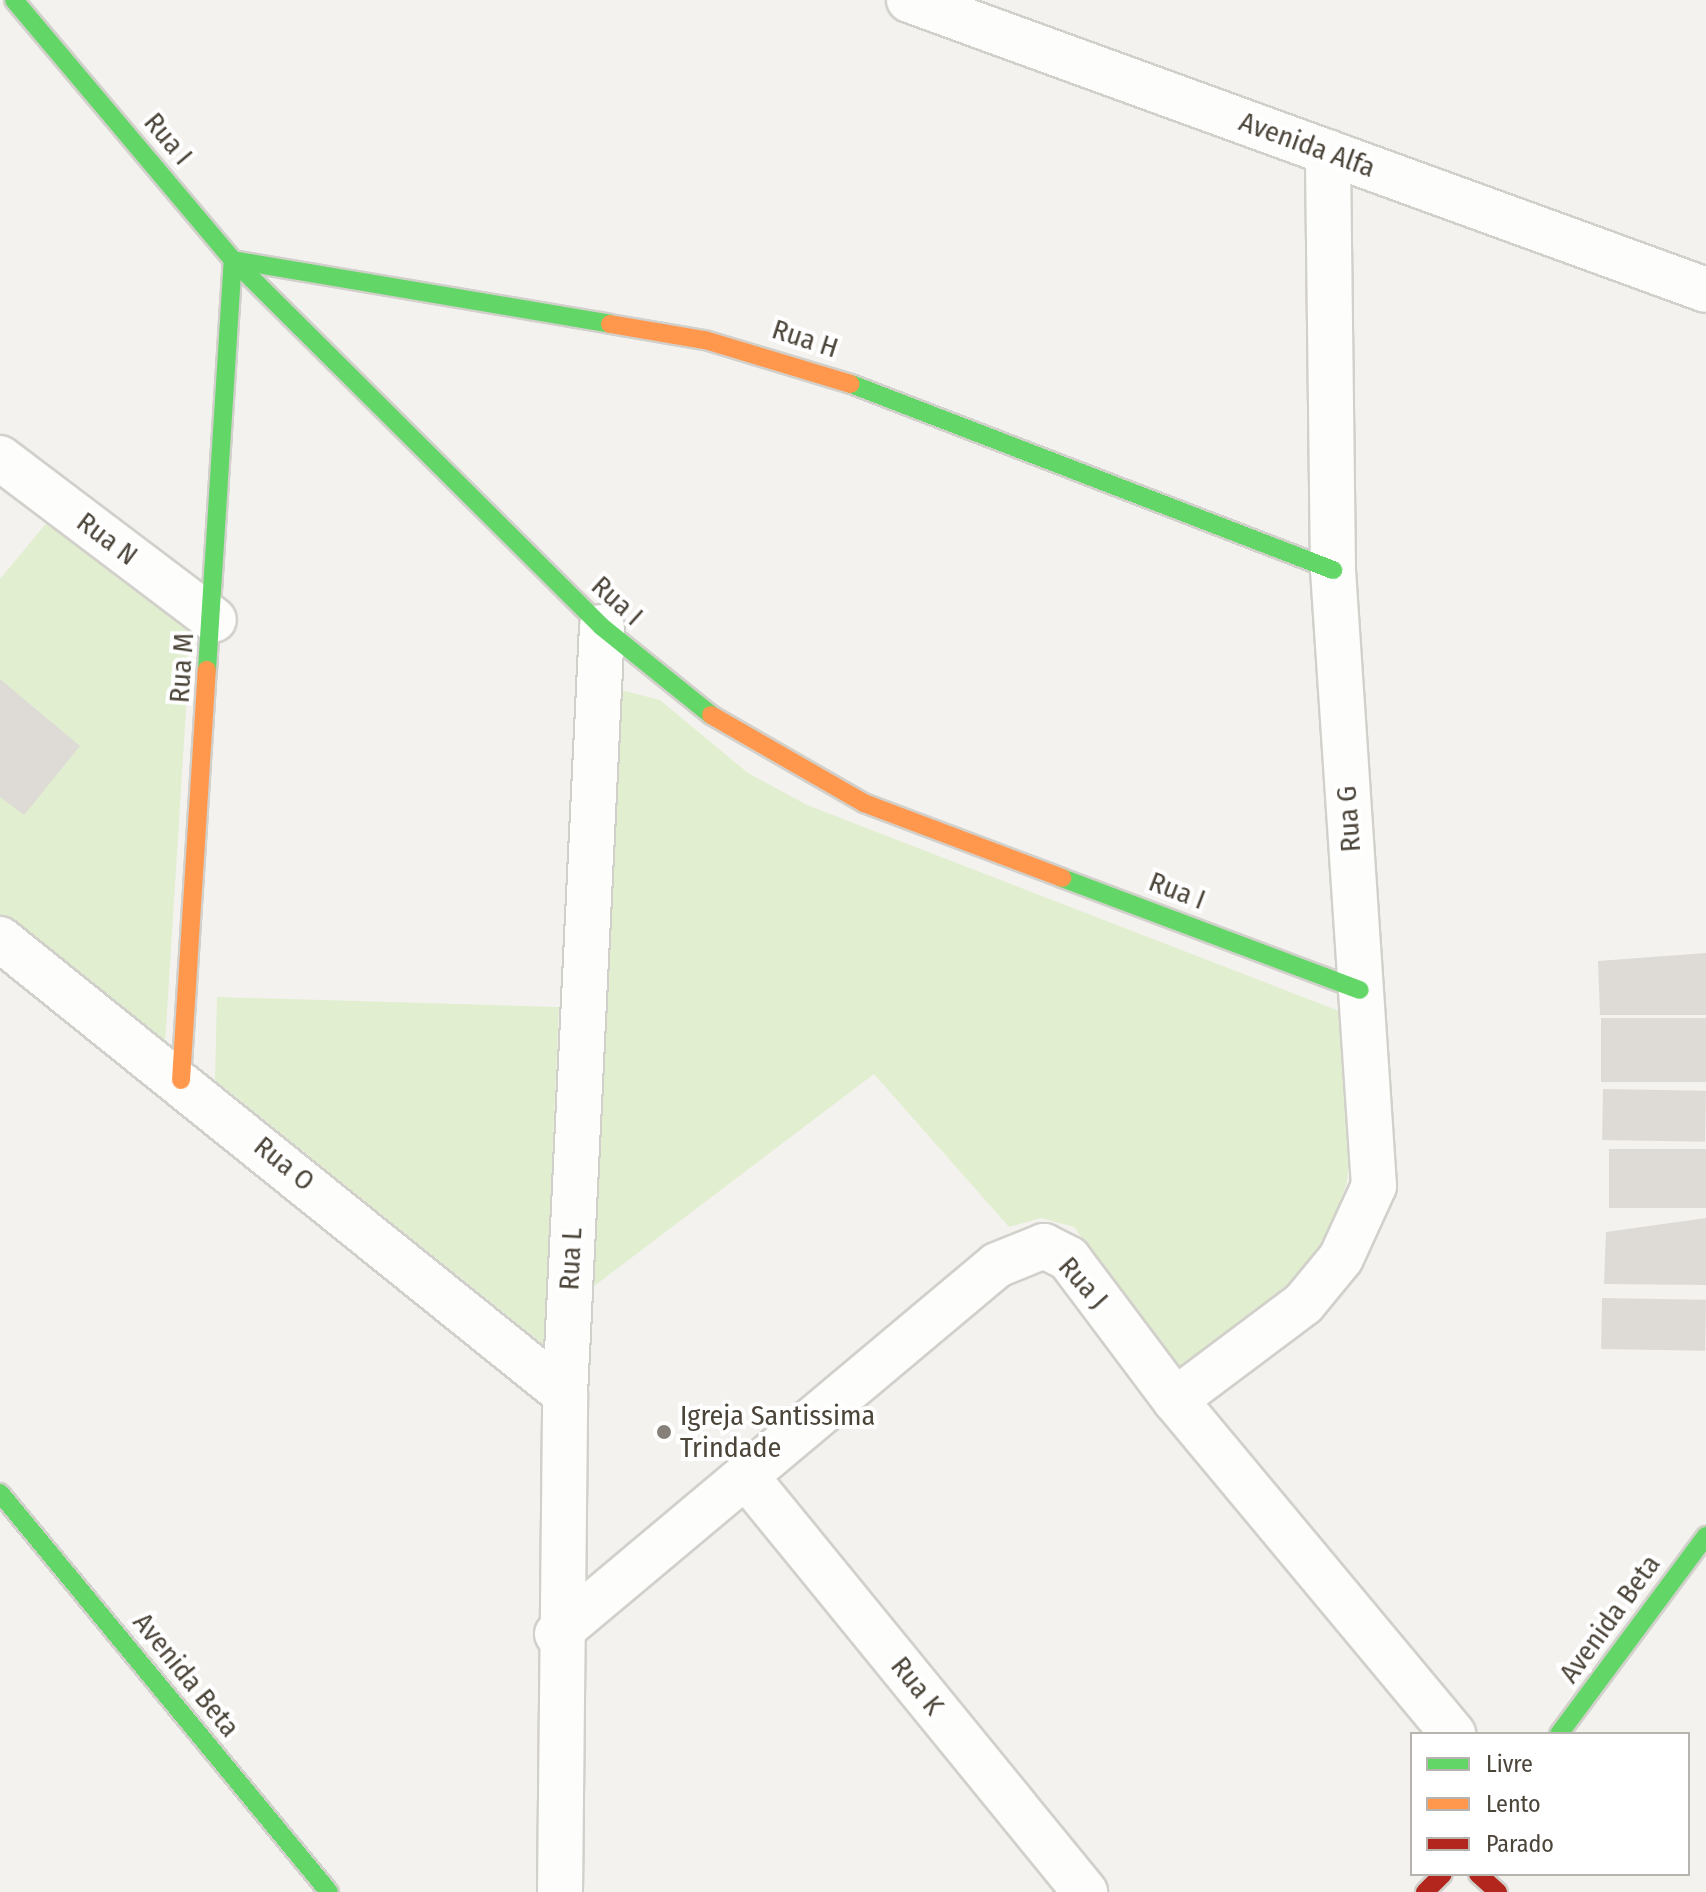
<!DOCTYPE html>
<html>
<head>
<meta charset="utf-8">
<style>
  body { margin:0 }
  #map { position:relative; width:1706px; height:1892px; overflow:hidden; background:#f4f2ee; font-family:"Fira Sans Condensed",sans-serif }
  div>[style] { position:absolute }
  .green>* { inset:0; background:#e1eecf }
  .building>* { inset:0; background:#dedbd6; transform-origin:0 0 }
  .roads { filter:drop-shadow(2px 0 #d2d0cb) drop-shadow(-2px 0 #d2d0cb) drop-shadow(0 2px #d2d0cb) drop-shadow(0 -2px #d2d0cb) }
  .street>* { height:44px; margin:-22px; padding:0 22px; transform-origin:22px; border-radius:22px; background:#fdfdfc }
  .fast>* { height:18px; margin:-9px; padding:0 9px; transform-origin:9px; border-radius:9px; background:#63d668 }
  .slow>* { height:18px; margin:-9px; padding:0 9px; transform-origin:9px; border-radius:9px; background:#ff974d }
  .jam>* { height:18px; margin:-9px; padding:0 9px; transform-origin:9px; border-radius:9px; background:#b3261e }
  .dots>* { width:22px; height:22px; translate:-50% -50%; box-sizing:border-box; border:4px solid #fff; border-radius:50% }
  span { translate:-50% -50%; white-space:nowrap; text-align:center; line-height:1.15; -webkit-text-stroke:8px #fff; paint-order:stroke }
  .street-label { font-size:28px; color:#4b4439 }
  .poi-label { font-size:28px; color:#4b4439 }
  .left { translate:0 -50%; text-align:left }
  .legend { position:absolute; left:1410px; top:1732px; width:280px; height:144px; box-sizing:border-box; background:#fff; border:2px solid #b7b4b0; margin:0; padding:10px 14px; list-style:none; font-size:24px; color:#4b4439 }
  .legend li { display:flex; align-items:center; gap:16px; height:40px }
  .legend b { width:40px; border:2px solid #b7b4b0 }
</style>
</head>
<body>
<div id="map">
  <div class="green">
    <div style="clip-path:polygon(49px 520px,191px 630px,165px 1044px,0 916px,0 579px)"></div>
    <div style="clip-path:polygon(621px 690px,660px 700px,748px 773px,807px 805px,1339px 1011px,1353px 1125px,1347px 1182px,1330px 1233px,1294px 1282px,1181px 1370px,1074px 1227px,1041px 1218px,1009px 1227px,874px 1074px,581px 1296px,613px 699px)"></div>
    <div style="clip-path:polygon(217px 997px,559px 1007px,544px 1345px,215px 1080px)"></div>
  </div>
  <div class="building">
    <div style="clip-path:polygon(0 679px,80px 746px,24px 815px,0 797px)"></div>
    <div style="clip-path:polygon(1706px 953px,1706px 1015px,1600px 1015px,1598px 961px)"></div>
    <div style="left:1706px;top:1018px;width:64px;height:105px;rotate:90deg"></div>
    <div style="left:1603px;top:1089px;width:103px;height:51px;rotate:1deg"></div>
    <div style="left:1706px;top:1149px;width:59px;height:97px;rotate:90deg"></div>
    <div style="clip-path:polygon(1706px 1218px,1706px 1285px,1604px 1284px,1606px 1232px)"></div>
    <div style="left:1602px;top:1298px;width:104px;height:51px;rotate:1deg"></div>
  </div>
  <div class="roads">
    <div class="street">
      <div style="left:909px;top:0;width:848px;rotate:19.99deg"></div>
      <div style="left:0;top:458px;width:268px;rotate:37.1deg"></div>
      <div style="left:0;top:939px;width:725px;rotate:38.84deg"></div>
      <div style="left:1175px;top:1400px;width:161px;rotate:-36.9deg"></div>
      <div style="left:1304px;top:1303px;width:58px;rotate:-50.6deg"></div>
      <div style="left:1341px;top:1258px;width:79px;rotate:-65.4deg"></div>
      <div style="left:1374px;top:1186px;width:617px;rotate:-93.81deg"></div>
      <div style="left:1333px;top:570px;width:418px;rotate:-90.7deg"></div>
      <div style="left:749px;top:1480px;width:532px;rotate:50.8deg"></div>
      <div style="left:557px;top:1634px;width:574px;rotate:-39.98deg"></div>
      <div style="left:997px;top:1265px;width:51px;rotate:-22deg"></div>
      <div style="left:1044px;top:1246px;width:28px;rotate:27deg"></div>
      <div style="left:1069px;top:1259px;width:176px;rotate:53.1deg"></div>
      <div style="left:1175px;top:1400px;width:435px;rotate:50.2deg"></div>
      <div style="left:560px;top:1892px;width:498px;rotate:-89.4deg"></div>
      <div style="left:565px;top:1394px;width:768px;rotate:-87.24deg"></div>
    </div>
    <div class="fast">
      <div style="left:14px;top:0;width:340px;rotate:49.9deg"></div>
      <div style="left:233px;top:260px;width:520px;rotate:44.84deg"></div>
      <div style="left:602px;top:627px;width:140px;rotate:38.9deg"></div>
      <div style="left:851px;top:384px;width:517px;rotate:21.1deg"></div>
      <div style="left:207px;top:670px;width:411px;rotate:-86.4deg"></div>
      <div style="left:233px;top:260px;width:382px;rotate:9.6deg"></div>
      <div style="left:1062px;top:878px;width:318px;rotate:20.6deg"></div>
      <div style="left:0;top:1493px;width:517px;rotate:50.49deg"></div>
      <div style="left:1559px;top:1734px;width:247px;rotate:-53.4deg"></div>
    </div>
    <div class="slow">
      <div style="left:610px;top:324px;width:96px;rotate:9.6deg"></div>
      <div style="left:705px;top:340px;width:152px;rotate:16.8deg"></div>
      <div style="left:711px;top:715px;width:177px;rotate:29.9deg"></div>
      <div style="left:864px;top:803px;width:212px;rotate:20.7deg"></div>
      <div style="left:181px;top:1080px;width:411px;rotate:-86.4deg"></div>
    </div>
    <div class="jam">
      <div style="left:1478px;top:1874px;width:27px;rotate:42deg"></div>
      <div style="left:1425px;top:1892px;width:25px;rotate:-45deg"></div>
    </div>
  </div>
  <div class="dots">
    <div style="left:664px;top:1432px;background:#868178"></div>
  </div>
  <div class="street-label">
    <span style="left:168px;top:139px;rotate:50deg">Rua I</span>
    <span style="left:1307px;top:145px;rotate:20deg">Avenida Alfa</span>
    <span style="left:805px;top:339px;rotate:18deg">Rua H</span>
    <span style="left:107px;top:539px;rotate:37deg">Rua N</span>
    <span style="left:617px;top:601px;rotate:42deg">Rua I</span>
    <span style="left:182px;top:668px;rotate:-86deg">Rua M</span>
    <span style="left:1349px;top:819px;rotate:-94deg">Rua G</span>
    <span style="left:1177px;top:891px;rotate:21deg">Rua I</span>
    <span style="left:284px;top:1164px;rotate:39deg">Rua O</span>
    <span style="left:571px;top:1259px;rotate:-87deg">Rua L</span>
    <span style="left:1083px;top:1283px;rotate:48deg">Rua J</span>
    <span style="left:1610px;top:1619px;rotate:-54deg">Avenida Beta</span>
    <span style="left:186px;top:1675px;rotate:51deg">Avenida Beta</span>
    <span style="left:917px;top:1686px;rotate:51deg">Rua K</span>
  </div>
  <div class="poi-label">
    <span class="left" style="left:680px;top:1432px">Igreja Santissima<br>Trindade</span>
  </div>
  <ul class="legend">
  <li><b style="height:10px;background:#63d668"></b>Livre</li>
  <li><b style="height:10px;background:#ff974d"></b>Lento</li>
  <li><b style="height:10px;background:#b3261e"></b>Parado</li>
  </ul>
</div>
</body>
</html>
